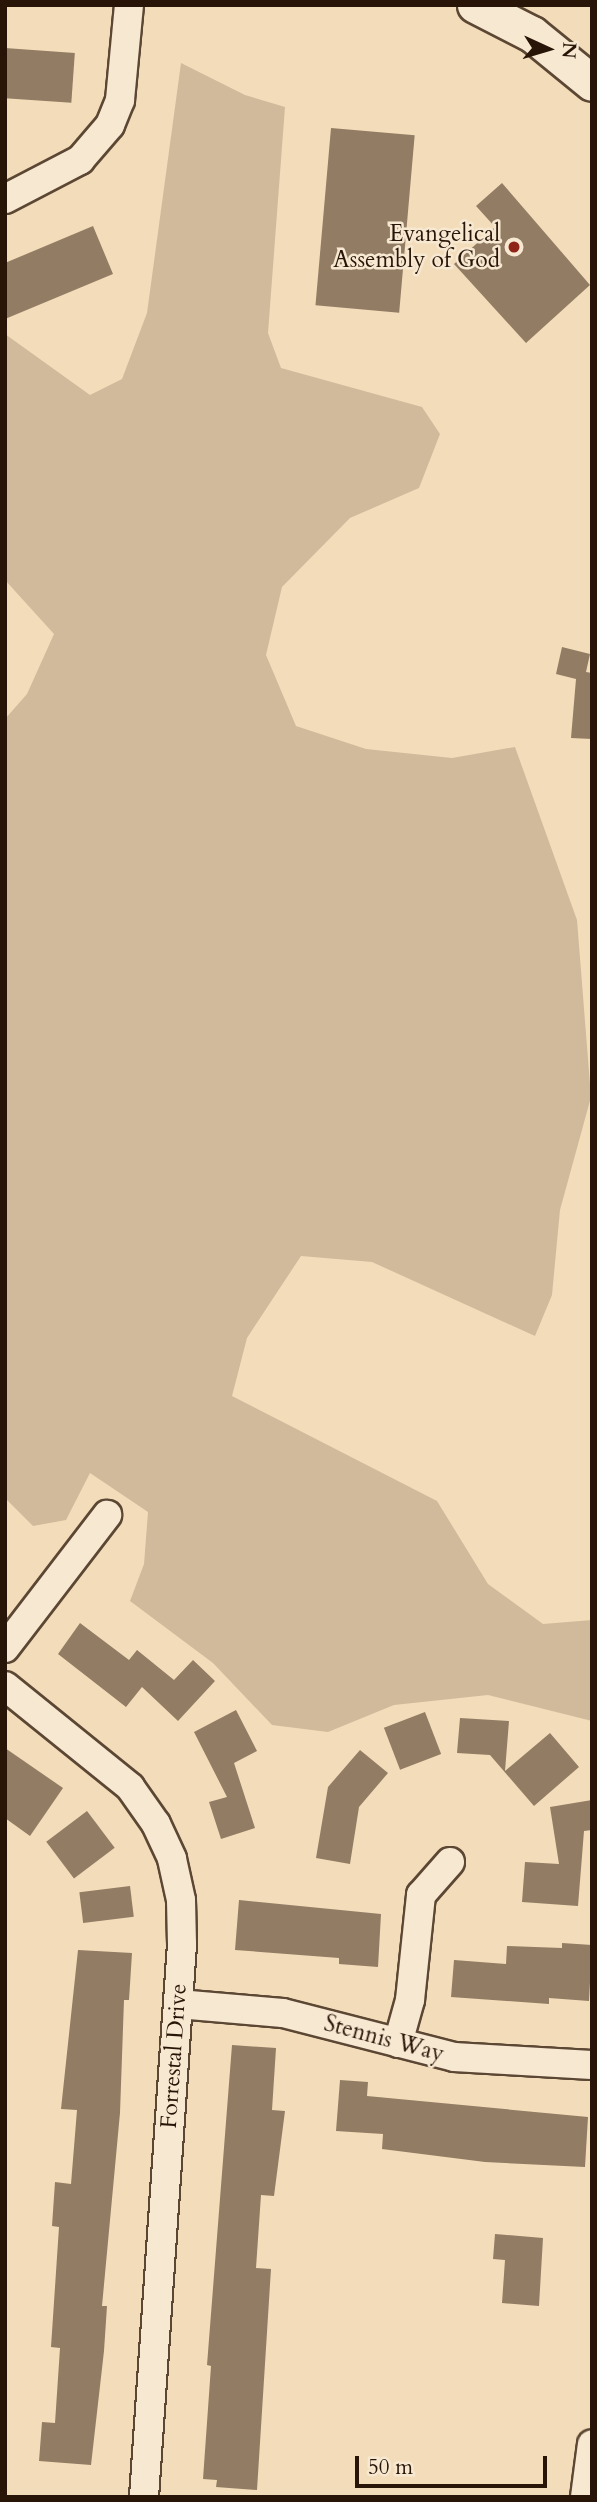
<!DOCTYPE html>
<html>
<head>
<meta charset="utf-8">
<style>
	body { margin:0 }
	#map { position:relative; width:597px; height:2502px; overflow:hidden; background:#f3dcb9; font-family:Cardo,serif }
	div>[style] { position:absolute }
	.green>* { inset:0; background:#d1ba9b }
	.building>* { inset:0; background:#927c64; transform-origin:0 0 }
	.roads { filter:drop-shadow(2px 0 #5c4734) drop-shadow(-2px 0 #5c4734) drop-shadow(0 2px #5c4734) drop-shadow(0 -2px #5c4734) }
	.minor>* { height:28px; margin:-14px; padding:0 14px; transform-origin:14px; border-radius:14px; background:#f7e8d2 }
	.tertiary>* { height:35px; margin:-17.5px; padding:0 17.5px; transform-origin:17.5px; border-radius:17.5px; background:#f7e8d2 }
	.dots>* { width:19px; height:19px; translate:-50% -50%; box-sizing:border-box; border:4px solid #f7e8d2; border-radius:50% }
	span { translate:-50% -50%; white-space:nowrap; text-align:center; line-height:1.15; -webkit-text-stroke:5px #f7e8d2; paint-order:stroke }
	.poi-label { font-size:23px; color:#291507 }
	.right { translate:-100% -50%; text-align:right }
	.street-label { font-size:23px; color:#291507 }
	.frame { position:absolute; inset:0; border:7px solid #291507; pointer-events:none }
	.north { position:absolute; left:513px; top:14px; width:70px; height:70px; -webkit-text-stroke:5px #f7e8d2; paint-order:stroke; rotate:94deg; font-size:19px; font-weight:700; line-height:28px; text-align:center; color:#291507 }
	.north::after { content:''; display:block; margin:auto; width:24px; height:32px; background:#291507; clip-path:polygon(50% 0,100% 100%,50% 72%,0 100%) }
	.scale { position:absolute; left:355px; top:2456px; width:192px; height:32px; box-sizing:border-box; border:4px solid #291507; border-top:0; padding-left:9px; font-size:21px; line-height:24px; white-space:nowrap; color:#291507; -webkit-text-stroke:5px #f7e8d2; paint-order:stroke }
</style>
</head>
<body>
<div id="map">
	<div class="green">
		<i style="clip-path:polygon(181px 63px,245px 95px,285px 107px,268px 333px,281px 368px,422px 407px,440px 434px,419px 488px,350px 518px,282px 587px,266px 655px,296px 726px,366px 749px,452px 758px,515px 747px,577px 920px,591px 1097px,560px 1210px,552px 1295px,535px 1336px,372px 1262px,301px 1256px,247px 1338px,232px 1396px,437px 1501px,488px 1584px,543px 1624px,592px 1620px,592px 1721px,488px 1695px,394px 1705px,328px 1732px,272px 1725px,213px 1663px,130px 1601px,144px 1564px,148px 1512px,90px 1473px,66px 1520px,33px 1526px,5px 1498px,5px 719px,27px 694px,54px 634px,5px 580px,5px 334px,90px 395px,122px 379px,147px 313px)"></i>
	</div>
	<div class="building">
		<i style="left:5px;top:48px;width:70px;height:50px;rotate:4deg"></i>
		<i style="left:331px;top:128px;width:84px;height:178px;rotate:5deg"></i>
		<i style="clip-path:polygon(502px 183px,590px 285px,526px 343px,454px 264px,495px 227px,476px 206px)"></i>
		<i style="clip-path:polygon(93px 226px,113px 274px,5px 319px,5px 263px)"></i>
		<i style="clip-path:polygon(562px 647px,590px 654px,586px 672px,592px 673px,592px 739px,571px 738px,576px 679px,556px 674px)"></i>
		<i style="clip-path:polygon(80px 1623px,129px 1660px,137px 1650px,174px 1680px,193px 1660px,215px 1681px,178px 1721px,142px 1687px,126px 1707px,58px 1654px)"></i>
		<i style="clip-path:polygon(236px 1710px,257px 1751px,234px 1763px,255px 1828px,221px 1839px,209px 1802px,227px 1797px,194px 1732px)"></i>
		<i style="left:425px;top:1712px;width:45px;height:44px;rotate:69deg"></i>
		<i style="clip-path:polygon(460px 1718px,509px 1721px,505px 1771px,550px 1733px,579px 1767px,534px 1806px,490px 1755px,457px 1753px)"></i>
		<i style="clip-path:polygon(5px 1748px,63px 1788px,30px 1836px,5px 1818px)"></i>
		<i style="clip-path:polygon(360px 1750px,388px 1773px,359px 1807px,350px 1864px,316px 1858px,328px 1787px)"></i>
		<i style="clip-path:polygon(592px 1800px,592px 1830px,584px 1831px,578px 1906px,522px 1902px,525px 1862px,559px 1864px,550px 1807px)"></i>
		<i style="left:87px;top:1811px;width:46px;height:51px;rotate:53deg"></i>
		<i style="left:130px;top:1886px;width:31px;height:51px;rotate:83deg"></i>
		<i style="clip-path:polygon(239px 1900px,381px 1914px,378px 1967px,339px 1964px,339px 1958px,235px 1950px)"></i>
		<i style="clip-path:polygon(562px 1943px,592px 1945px,589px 2001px,549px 1998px,549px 2004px,451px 1997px,454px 1960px,506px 1964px,507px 1946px,562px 1948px)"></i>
		<i style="clip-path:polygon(78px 1950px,132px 1953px,129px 2000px,124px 2000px,120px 2113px,102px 2306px,107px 2306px,104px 2351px,91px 2465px,39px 2461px,42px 2422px,55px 2423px,60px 2348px,51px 2347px,59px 2227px,52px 2226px,55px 2182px,71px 2184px,77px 2110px,61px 2109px)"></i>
		<i style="clip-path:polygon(232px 2045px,276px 2048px,272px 2110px,285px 2111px,274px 2196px,261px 2195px,256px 2268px,271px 2269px,257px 2490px,216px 2487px,217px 2480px,203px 2479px,211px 2366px,207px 2365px)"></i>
		<i style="clip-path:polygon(340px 2080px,368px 2082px,367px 2096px,588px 2117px,585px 2167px,485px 2162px,382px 2149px,383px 2134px,336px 2131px)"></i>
		<i style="clip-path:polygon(495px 2234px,543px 2238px,539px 2306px,502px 2303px,505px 2260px,493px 2259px)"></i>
	</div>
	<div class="roads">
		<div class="minor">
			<i style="left:5px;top:199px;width:85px;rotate:-27.5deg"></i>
			<i style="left:80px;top:160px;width:46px;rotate:-49.4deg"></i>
			<i style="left:110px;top:125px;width:27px;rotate:-68deg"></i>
			<i style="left:120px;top:100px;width:95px;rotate:-84.6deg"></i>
			<i style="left:5px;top:1648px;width:168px;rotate:-52.5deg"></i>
			<i style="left:5px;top:1686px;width:161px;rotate:38.9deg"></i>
			<i style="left:130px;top:1787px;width:45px;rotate:54.9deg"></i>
			<i style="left:156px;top:1824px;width:38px;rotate:65deg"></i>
			<i style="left:172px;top:1859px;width:42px;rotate:77.6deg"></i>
			<i style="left:181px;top:1900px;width:44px;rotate:88.7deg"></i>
			<i style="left:182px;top:1944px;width:554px;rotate:93.93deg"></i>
			<i style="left:178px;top:2004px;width:105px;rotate:4.9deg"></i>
			<i style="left:283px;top:2013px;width:177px;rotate:14.4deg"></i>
			<i style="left:454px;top:2057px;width:138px;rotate:3.3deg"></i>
			<i style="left:398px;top:2043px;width:45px;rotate:-74.4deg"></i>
			<i style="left:410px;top:2000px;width:106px;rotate:-84deg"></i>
			<i style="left:421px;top:1895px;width:44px;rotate:-48.7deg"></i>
			<i style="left:585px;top:2497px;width:53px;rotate:-82.5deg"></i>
		</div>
		<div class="tertiary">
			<i style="left:475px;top:5px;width:64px;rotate:27deg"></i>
			<i style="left:532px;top:34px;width:77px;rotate:39.2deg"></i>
		</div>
	</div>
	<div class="dots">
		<i style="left:514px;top:247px;background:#8f2418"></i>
	</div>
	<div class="poi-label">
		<span class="right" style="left:500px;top:247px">Evangelical<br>Assembly of God</span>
	</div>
	<div class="street-label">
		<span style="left:384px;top:2039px;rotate:15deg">Stennis Way</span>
		<span style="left:174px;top:2056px;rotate:-86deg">Forrestal Drive</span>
	</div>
	<div class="frame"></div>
	<div class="north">N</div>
	<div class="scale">50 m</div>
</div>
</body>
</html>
